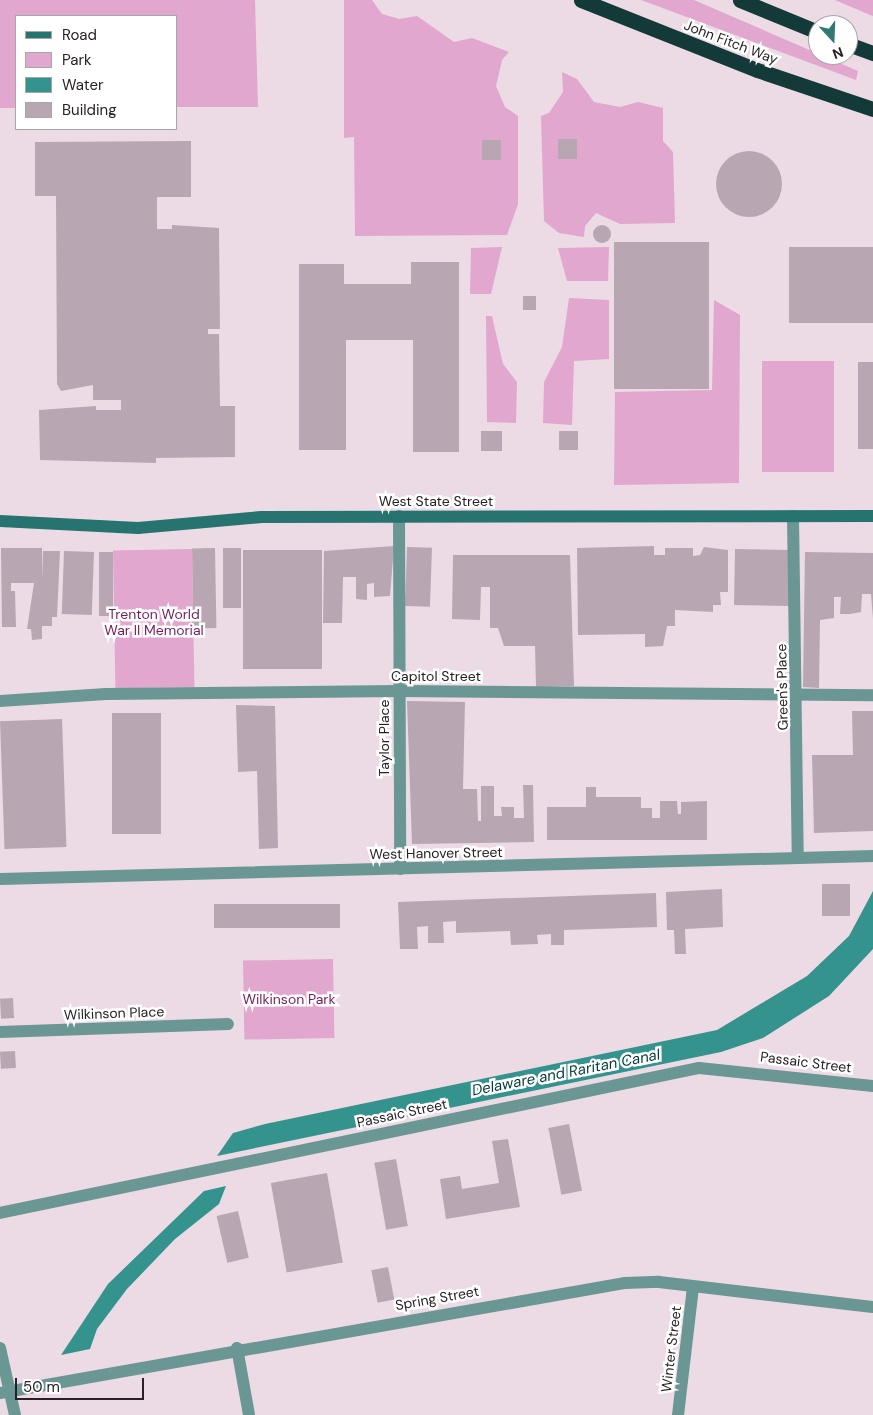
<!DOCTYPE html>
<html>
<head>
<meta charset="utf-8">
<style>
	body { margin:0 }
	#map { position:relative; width:873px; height:1415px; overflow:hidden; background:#ecdae5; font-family:"DM Sans",sans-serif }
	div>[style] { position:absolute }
	.green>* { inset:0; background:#e1a7ce; transform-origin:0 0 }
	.water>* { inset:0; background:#35938e }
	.building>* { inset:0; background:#b8a7b2; transform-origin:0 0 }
	.round { border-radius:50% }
	.street>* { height:12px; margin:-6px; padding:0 6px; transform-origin:6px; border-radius:6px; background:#6a9794 }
	.secondary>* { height:12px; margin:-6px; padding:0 6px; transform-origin:6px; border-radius:6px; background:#26736f }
	.highway>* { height:15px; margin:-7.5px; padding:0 7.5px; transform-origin:7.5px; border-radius:7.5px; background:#133a38 }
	span { translate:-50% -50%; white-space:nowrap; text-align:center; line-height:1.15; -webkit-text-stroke:5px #fff; paint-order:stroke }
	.street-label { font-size:14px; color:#272125 }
	.park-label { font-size:14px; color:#731d5e }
	.water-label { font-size:15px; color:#003b39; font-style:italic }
	.legend { position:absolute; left:15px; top:15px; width:162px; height:115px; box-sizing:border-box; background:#fff; border:1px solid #a9a6a8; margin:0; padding:6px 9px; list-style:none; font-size:15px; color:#272125 }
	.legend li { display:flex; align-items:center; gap:10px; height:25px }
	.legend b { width:25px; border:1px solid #a9a6a8 }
	.north { position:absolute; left:808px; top:15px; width:50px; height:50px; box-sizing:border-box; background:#fff; border:1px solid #a9a6a8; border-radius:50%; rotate:160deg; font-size:14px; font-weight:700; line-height:20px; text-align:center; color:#272125 }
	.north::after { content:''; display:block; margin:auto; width:18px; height:22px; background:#307974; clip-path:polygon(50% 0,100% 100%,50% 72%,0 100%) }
	.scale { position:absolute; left:15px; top:1378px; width:129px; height:22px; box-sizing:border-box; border:2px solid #272125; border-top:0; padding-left:6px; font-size:15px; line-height:18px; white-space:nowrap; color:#272125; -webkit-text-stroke:4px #fff; paint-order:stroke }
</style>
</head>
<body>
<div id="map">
	<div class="green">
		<i style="clip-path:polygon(0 0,255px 0,258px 107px,176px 107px,176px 16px,16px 16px,16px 108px,0 108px)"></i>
		<i style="clip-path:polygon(344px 0,372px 0,382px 14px,399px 19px,417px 16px,454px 42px,472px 38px,509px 52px,502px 60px,496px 86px,505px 107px,518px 116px,518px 204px,507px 235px,355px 236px,354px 137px,344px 138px)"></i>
		<i style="clip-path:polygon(641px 0,694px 0,858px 71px,856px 80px)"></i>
		<i style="clip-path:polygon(835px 0,873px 0,873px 16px,870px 15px)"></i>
		<i style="clip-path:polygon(562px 72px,577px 79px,594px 102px,620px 107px,638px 102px,663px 108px,663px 141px,673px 152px,675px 223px,620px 224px,596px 213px,585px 226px,584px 237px,559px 233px,544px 221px,541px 116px,549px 113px,563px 92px)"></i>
		<i style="clip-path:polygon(502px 247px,491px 294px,470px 294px,471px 248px)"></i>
		<i style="clip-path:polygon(609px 247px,608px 281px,567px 281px,558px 248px)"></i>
		<i style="clip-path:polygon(569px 298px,609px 300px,609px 359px,574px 361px,572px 425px,543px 423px,544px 382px,562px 347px)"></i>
		<i style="clip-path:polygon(714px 300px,740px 315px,739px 483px,614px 485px,615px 392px,712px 390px)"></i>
		<i style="clip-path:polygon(486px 316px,492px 316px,503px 364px,517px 382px,516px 423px,487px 422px)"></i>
		<i style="left:762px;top:361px;width:72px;height:111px"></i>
		<i style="left:192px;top:549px;width:138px;height:79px;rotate:89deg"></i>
		<i style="left:333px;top:959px;width:79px;height:90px;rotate:89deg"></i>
	</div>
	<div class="water">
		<i style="clip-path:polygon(873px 891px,873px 949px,829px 996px,763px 1038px,721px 1052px,217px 1156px,233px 1133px,265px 1124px,717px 1030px,807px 976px,849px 936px)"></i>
		<i style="clip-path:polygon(226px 1186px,219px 1204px,175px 1239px,127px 1289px,97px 1329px,90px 1349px,61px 1355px,108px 1284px,204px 1191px)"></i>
	</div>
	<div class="building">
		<i style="left:577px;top:139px;width:20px;height:19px;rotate:90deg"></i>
		<i style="left:482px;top:140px;width:19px;height:20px"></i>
		<i style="clip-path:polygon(191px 141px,191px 197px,157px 197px,157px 229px,172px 229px,172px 225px,219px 228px,220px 329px,208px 329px,208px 334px,219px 334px,220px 406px,235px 406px,235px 457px,156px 458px,156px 463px,40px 460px,39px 410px,96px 406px,96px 410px,121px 410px,121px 400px,93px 400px,93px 385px,61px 391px,57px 384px,56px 196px,35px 196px,35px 142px)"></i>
		<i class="round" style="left:716px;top:151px;width:66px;height:66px"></i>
		<i class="round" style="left:593px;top:225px;width:18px;height:18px"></i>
		<i style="left:614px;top:242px;width:95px;height:147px"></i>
		<i style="left:873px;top:247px;width:76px;height:84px;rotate:90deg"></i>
		<i style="clip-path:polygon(411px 262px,459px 262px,459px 452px,413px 452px,413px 340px,346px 340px,346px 450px,299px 450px,299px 264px,344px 264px,344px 284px,411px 284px)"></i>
		<i style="left:523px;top:296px;width:13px;height:14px"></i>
		<i style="left:858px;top:362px;width:15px;height:87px"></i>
		<i style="left:481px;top:431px;width:21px;height:20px"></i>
		<i style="left:578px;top:431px;width:19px;height:19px;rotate:90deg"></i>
		<i style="clip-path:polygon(394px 546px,390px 596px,374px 597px,374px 583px,367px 584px,367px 600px,356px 599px,356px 577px,343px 577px,342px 623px,323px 623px,324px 551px)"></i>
		<i style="clip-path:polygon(654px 546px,654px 555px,665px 555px,665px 548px,693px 548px,693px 556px,700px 555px,704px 547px,728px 550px,728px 592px,720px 592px,721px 605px,713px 605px,713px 612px,675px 610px,675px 626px,667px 626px,663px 646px,645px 647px,645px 634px,578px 635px,577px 548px)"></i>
		<i style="left:407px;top:547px;width:25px;height:59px;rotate:2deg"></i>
		<i style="clip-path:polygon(1px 548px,42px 548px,42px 580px,43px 551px,60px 551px,57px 617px,52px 617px,52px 626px,42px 626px,42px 639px,32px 640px,31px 629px,27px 629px,34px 583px,11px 583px,11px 591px,15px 591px,16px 627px,2px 627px)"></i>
		<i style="left:215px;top:548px;width:80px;height:23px;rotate:89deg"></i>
		<i style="left:241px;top:548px;width:60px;height:18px;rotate:90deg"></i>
		<i style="left:735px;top:549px;width:55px;height:56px;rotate:1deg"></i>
		<i style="left:322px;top:550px;width:119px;height:79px;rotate:90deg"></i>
		<i style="left:64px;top:551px;width:30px;height:63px;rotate:2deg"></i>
		<i style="left:99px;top:552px;width:14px;height:64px"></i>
		<i style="clip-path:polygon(805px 552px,873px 553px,873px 619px,871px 594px,862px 594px,861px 612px,850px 614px,840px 614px,841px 597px,834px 597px,834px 618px,820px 620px,819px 688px,803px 687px)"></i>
		<i style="clip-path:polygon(453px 555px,570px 555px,574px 686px,536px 687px,535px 646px,504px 646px,498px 628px,490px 628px,490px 587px,481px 587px,480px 620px,452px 619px)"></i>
		<i style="clip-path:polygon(407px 701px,465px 702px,463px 789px,477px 789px,478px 821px,481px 821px,481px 786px,494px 786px,494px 816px,502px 816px,501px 807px,514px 807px,514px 818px,524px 818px,523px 785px,533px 785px,534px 842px,412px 844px)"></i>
		<i style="clip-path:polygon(236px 705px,275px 706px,278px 848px,259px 849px,257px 771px,238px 772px)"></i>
		<i style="clip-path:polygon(852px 711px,873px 711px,873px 831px,814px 833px,812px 755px,853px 755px)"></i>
		<i style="left:112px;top:713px;width:49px;height:121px"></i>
		<i style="left:62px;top:719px;width:128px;height:62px;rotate:88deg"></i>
		<i style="clip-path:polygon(586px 787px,596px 787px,596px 797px,641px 797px,641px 808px,652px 808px,652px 818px,660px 818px,660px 801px,677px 801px,678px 814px,681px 814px,681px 802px,707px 801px,707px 840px,547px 840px,547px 807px,586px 807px)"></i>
		<i style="left:822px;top:884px;width:28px;height:32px"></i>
		<i style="clip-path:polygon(722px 889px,723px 927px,685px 929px,686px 954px,675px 954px,674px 930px,667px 930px,666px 892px)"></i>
		<i style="clip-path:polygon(656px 893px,657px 927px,564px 930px,564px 945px,551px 945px,551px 934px,537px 935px,538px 944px,511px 945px,510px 931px,456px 933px,456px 921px,443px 922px,444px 943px,428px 943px,428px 926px,417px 927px,418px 949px,400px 949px,398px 902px)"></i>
		<i style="left:340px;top:904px;width:24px;height:126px;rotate:90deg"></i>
		<i style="left:13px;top:998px;width:20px;height:13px;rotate:87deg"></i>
		<i style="left:15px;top:1051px;width:17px;height:15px;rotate:87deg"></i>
		<i style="left:569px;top:1124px;width:68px;height:21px;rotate:79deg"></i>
		<i style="clip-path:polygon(508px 1139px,520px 1207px,446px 1219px,440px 1179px,460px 1176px,462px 1189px,499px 1183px,492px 1141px)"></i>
		<i style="left:396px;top:1159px;width:68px;height:22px;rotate:80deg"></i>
		<i style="left:327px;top:1173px;width:91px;height:57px;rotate:80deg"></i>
		<i style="left:238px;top:1211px;width:48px;height:22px;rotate:77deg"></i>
		<i style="left:388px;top:1267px;width:33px;height:17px;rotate:79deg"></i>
	</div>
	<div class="street">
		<i style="left:399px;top:516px;width:353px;rotate:89.8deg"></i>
		<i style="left:793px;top:516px;width:342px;rotate:89.2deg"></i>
		<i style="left:0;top:701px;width:106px;rotate:-3.8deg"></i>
		<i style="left:106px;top:694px;width:293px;rotate:-0.6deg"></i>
		<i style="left:399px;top:691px;width:474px;rotate:0.5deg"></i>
		<i style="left:0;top:879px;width:873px;rotate:-1.51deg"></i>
		<i style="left:0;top:1032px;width:228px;rotate:-2deg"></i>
		<i style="left:0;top:1213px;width:714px;rotate:-11.72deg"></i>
		<i style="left:699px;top:1068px;width:175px;rotate:5.9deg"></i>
		<i style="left:0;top:1348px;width:69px;rotate:77.4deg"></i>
		<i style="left:237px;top:1348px;width:68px;rotate:79.8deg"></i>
		<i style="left:0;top:1393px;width:635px;rotate:-9.98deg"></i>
		<i style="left:625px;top:1283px;width:34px;rotate:-2deg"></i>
		<i style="left:659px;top:1282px;width:215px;rotate:6.7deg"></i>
		<i style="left:678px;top:1415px;width:129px;rotate:-83.3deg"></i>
	</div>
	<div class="secondary">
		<i style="left:0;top:521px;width:138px;rotate:2.9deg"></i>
		<i style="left:138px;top:528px;width:124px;rotate:-5.1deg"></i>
		<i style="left:262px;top:517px;width:611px;rotate:-0.09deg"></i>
	</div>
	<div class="highway">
		<i style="left:581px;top:0;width:189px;rotate:21.7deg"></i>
		<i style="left:757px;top:70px;width:122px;rotate:18.6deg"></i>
		<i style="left:740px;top:0;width:84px;rotate:22.3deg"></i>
		<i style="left:848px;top:44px;width:27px;rotate:20deg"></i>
	</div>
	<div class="street-label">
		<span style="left:731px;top:42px;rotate:21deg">John Fitch Way</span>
		<span style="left:436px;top:501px">West State Street</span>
		<span style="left:436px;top:676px">Capitol Street</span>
		<span style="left:782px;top:687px;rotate:-91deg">Green's Place</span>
		<span style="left:384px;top:738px;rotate:-90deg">Taylor Place</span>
		<span style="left:436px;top:853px;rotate:-1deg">West Hanover Street</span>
		<span style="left:114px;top:1013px;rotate:-2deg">Wilkinson Place</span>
		<span style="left:806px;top:1062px;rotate:7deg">Passaic Street</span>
		<span style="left:402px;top:1113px;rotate:-12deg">Passaic Street</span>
		<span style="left:437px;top:1298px;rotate:-10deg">Spring Street</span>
		<span style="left:671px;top:1349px;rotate:-83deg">Winter Street</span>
	</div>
	<div class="park-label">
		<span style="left:154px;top:622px">Trenton World<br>War II Memorial</span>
		<span style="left:289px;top:999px">Wilkinson Park</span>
	</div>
	<div class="water-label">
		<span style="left:566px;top:1073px;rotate:-11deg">Delaware and Raritan Canal</span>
	</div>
	<ul class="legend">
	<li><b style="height:6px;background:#26736f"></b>Road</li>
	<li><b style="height:14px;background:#e1a7ce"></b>Park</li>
	<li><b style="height:14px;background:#35938e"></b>Water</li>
	<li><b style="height:14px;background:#b8a7b2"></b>Building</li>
	</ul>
	<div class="north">N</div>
	<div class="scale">50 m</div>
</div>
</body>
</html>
